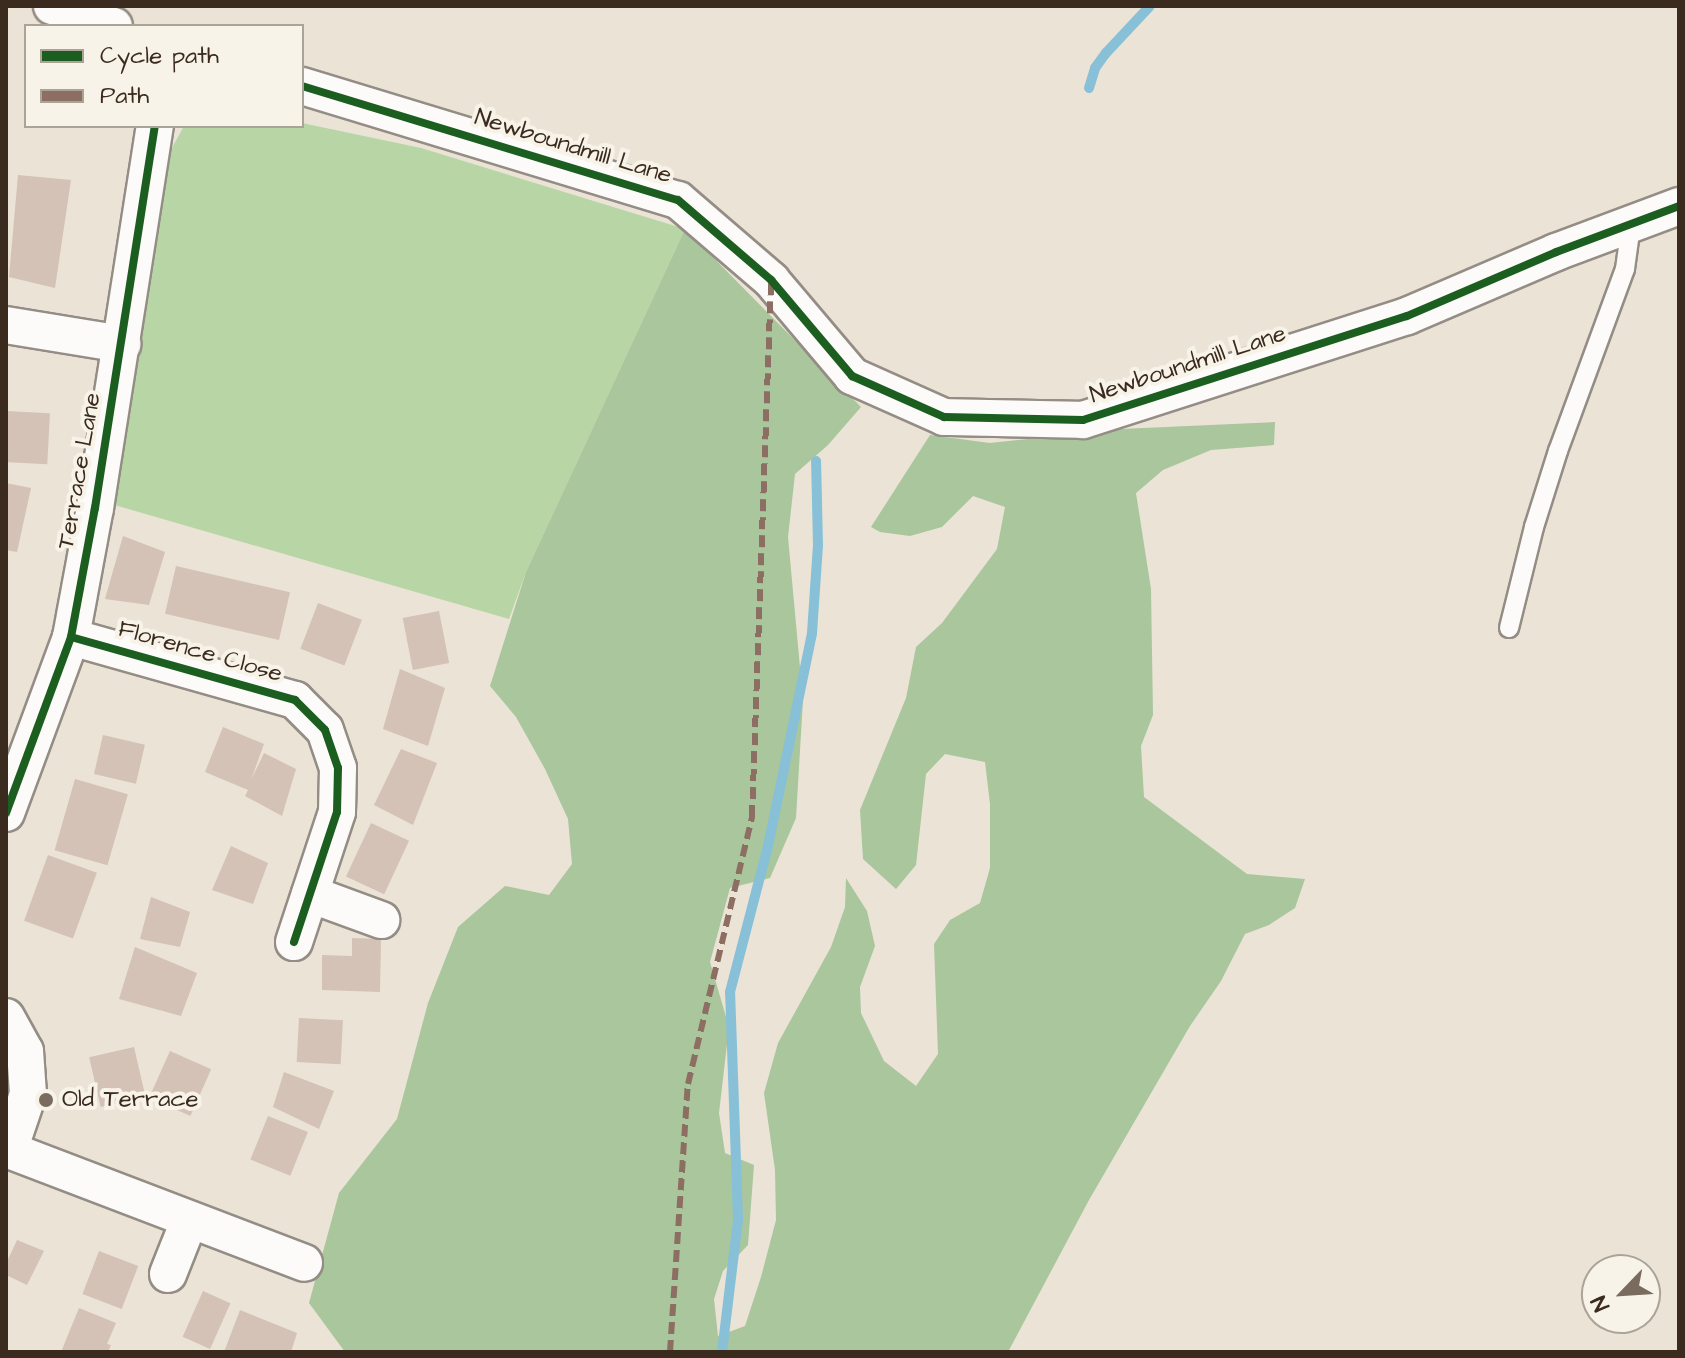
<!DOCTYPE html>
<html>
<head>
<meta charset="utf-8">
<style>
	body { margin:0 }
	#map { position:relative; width:1685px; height:1358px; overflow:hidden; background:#ebe3d6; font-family:"Architects Daughter",sans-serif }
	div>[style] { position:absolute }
	.green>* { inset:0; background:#b8d5a6 }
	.forest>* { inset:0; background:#a9c69c }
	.stream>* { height:10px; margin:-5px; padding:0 5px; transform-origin:5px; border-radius:5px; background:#87c0d7 }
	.building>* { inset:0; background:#d3c2b5; transform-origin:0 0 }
	.roads { filter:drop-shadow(2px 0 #948d85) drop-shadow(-2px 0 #948d85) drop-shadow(0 2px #948d85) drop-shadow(0 -2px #948d85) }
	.lane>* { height:18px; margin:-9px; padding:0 9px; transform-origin:9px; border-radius:9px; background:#fcfbf9 }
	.street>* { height:36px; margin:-18px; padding:0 18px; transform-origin:18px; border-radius:18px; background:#fcfbf9 }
	.quiet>* { height:6px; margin-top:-3px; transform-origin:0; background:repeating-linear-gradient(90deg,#8d6e63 0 12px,transparent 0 18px) }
	.cycleway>* { height:8px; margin:-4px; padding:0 4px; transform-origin:4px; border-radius:4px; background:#1b5e20 }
	.dots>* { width:22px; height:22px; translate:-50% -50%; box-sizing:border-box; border:4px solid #f7f3e8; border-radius:50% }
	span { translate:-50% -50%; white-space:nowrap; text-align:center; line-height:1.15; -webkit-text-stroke:8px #f7f3e8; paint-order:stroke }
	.street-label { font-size:24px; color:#3b2a1e }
	.poi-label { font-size:24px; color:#3b2a1e }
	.left { translate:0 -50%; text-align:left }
	.frame { position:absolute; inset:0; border:8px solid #3b2a1e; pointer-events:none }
	.legend { position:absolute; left:24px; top:24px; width:280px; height:104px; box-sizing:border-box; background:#f7f3e8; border:2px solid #aca397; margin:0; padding:10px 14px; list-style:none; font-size:24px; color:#3b2a1e }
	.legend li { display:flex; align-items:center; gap:16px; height:40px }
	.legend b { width:40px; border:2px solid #aca397 }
	.north { position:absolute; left:1581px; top:1254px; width:80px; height:80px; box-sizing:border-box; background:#f7f3e8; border:2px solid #aca397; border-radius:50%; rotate:245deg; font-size:22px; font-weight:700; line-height:32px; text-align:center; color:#3b2a1e }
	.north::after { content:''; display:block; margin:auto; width:28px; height:36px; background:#796b5e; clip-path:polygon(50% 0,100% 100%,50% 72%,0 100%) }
</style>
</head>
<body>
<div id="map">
	<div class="green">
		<i style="clip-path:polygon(302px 123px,421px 148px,685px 229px,526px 572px,509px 619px,111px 504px,163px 164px,184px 126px,302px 126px)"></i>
	</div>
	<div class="forest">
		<i style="clip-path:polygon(685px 229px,861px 407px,828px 445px,795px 474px,788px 537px,803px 700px,796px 818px,770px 878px,730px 888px,710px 962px,729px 1027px,719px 1113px,725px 1153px,754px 1165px,748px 1245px,723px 1271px,714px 1299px,718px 1336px,745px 1326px,761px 1277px,776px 1220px,775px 1170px,764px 1093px,778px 1043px,831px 947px,845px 907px,846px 878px,867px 911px,875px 946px,860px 987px,861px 1013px,884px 1061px,916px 1086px,938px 1054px,934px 944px,950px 920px,980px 903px,990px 868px,990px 804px,985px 762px,945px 754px,926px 774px,916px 865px,896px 889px,863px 859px,860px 810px,906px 698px,916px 647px,942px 623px,997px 549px,1005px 507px,973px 496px,942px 527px,910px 536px,880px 532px,871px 527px,930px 435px,990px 443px,1121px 429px,1275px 422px,1274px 445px,1211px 450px,1163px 470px,1136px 493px,1151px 589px,1153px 715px,1141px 746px,1144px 797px,1247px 874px,1305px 879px,1295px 908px,1269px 925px,1245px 934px,1221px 981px,1190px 1026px,1089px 1200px,1008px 1352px,345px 1352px,309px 1303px,339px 1193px,397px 1119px,428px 1003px,458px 927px,505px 886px,549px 895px,572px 864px,568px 819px,545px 769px,516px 717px,490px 686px,526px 572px)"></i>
	</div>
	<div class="stream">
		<i style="left:1089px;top:88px;width:21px;rotate:-73deg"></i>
		<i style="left:1095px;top:68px;width:19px;rotate:-54deg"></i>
		<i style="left:1106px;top:53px;width:64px;rotate:-46.9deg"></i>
		<i style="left:722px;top:1352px;width:134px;rotate:-83.1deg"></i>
		<i style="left:738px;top:1219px;width:227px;rotate:-92deg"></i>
		<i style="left:730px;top:992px;width:151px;rotate:-75.4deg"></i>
		<i style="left:768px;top:846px;width:217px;rotate:-78.3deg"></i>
		<i style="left:812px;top:633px;width:87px;rotate:-86.1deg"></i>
		<i style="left:818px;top:546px;width:85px;rotate:-91.3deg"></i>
	</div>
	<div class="building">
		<i style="clip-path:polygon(18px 175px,71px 180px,55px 288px,9px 277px)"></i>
		<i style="left:6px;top:411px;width:44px;height:51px;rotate:3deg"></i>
		<i style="clip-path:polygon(6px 483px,31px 488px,17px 552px,6px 550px)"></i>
		<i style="clip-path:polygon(123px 536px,165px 552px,149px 605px,105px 599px)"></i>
		<i style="left:176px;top:566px;width:117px;height:49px;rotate:13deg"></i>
		<i style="left:318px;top:603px;width:47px;height:49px;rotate:21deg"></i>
		<i style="left:439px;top:611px;width:53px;height:37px;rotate:79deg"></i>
		<i style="clip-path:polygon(400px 669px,445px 688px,428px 746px,383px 729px)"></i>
		<i style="clip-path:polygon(223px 727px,264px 744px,251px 780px,264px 753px,296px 769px,282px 816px,245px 796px,248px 790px,205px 772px)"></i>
		<i style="left:103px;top:735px;width:43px;height:40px;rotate:13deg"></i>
		<i style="clip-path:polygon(401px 749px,437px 763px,413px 825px,374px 805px)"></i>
		<i style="left:75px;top:779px;width:55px;height:74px;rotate:16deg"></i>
		<i style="left:371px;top:823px;width:42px;height:59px;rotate:25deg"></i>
		<i style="clip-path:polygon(231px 846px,268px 863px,253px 904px,212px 890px)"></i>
		<i style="left:48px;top:855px;width:52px;height:70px;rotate:20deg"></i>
		<i style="clip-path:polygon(151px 897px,190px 912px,180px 947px,140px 939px)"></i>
		<i style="clip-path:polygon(352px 938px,381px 939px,380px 992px,322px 990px,322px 955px,352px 956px)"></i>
		<i style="clip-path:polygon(135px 947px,197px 973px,181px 1016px,119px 999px)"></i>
		<i style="left:299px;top:1018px;width:44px;height:44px;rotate:3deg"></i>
		<i style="left:134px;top:1047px;width:51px;height:46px;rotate:77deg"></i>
		<i style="left:170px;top:1051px;width:45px;height:51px;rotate:24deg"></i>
		<i style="clip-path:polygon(284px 1072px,334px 1091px,319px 1129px,273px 1107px)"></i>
		<i style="left:268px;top:1116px;width:43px;height:47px;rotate:22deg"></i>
		<i style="clip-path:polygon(17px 1240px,44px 1251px,27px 1285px,6px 1275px,6px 1264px)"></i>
		<i style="left:99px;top:1251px;width:42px;height:46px;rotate:21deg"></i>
		<i style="left:203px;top:1291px;width:30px;height:50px;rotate:24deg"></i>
		<i style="clip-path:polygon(79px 1308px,116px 1323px,107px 1344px,111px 1345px,108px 1352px,61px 1352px)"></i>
		<i style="clip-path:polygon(240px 1310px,297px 1333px,291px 1352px,224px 1352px)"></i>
	</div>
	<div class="roads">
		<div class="lane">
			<i style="left:1509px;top:628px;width:104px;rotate:-76.1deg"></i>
			<i style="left:1534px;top:527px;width:80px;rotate:-72.5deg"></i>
			<i style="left:1558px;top:451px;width:194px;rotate:-69.8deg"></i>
			<i style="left:1625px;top:269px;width:44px;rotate:-82.2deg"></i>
		</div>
		<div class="street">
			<i style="left:52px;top:6px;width:65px;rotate:17.9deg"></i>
			<i style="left:302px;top:86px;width:393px;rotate:16.9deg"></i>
			<i style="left:678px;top:200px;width:123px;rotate:40.7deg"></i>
			<i style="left:771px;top:280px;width:126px;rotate:49.8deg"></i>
			<i style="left:852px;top:376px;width:101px;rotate:24deg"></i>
			<i style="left:944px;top:417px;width:139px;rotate:1.2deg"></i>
			<i style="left:1083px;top:420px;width:340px;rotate:-17.8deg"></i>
			<i style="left:1407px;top:316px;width:162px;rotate:-23.2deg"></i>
			<i style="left:1556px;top:252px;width:131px;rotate:-20.5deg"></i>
			<i style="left:6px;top:325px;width:118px;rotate:9.3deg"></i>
			<i style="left:71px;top:637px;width:233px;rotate:15.7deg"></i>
			<i style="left:295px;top:700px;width:42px;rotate:45deg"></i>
			<i style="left:325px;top:730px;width:40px;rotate:71.1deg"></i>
			<i style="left:338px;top:768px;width:44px;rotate:91.3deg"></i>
			<i style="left:337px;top:812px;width:137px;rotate:108.3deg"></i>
			<i style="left:6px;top:813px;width:188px;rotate:-69.7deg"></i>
			<i style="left:71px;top:637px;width:131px;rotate:-79.5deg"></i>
			<i style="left:95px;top:508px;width:387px;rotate:-81.1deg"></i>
			<i style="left:310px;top:894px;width:76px;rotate:20.1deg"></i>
			<i style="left:6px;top:1017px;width:39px;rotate:61deg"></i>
			<i style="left:25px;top:1051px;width:43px;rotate:86deg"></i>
			<i style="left:28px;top:1094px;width:59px;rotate:108.7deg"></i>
			<i style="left:6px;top:1149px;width:319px;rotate:20.9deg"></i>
			<i style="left:168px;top:1274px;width:57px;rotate:-68.4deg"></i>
		</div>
	</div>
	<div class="quiet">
		<i style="left:670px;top:1352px;width:269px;rotate:-86.2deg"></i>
		<i style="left:688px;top:1084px;width:275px;rotate:-76.5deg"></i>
		<i style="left:752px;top:817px;width:536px;rotate:-87.97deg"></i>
	</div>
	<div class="cycleway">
		<i style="left:302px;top:86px;width:393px;rotate:16.9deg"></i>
		<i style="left:678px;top:200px;width:123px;rotate:40.7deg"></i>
		<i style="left:771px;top:280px;width:126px;rotate:49.8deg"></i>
		<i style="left:852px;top:376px;width:101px;rotate:24deg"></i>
		<i style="left:944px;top:417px;width:139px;rotate:1.2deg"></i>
		<i style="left:1083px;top:420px;width:340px;rotate:-17.8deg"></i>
		<i style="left:1407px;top:316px;width:162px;rotate:-23.2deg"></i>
		<i style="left:1556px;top:252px;width:131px;rotate:-20.5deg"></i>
		<i style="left:71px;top:637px;width:233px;rotate:15.7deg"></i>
		<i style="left:295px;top:700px;width:42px;rotate:45deg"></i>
		<i style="left:325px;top:730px;width:40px;rotate:71.1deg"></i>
		<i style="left:338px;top:768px;width:44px;rotate:91.3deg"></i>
		<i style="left:337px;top:812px;width:137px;rotate:108.3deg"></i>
		<i style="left:6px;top:813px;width:188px;rotate:-69.7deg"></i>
		<i style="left:71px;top:637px;width:131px;rotate:-79.5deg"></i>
		<i style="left:95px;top:508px;width:387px;rotate:-81.1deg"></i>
	</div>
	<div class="dots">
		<i style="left:46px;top:1100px;background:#796b5e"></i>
	</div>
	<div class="street-label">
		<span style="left:573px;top:147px;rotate:17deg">Newboundmill Lane</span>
		<span style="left:1188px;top:365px;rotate:-18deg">Newboundmill Lane</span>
		<span style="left:80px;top:471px;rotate:-80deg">Terrace Lane</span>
		<span style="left:200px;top:652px;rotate:16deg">Florence Close</span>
	</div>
	<div class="poi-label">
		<span class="left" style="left:62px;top:1100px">Old Terrace</span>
	</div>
	<div class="frame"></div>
	<ul class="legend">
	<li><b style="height:10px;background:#1b5e20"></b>Cycle path</li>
	<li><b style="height:10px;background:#8d6e63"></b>Path</li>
	</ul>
	<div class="north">N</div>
</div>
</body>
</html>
